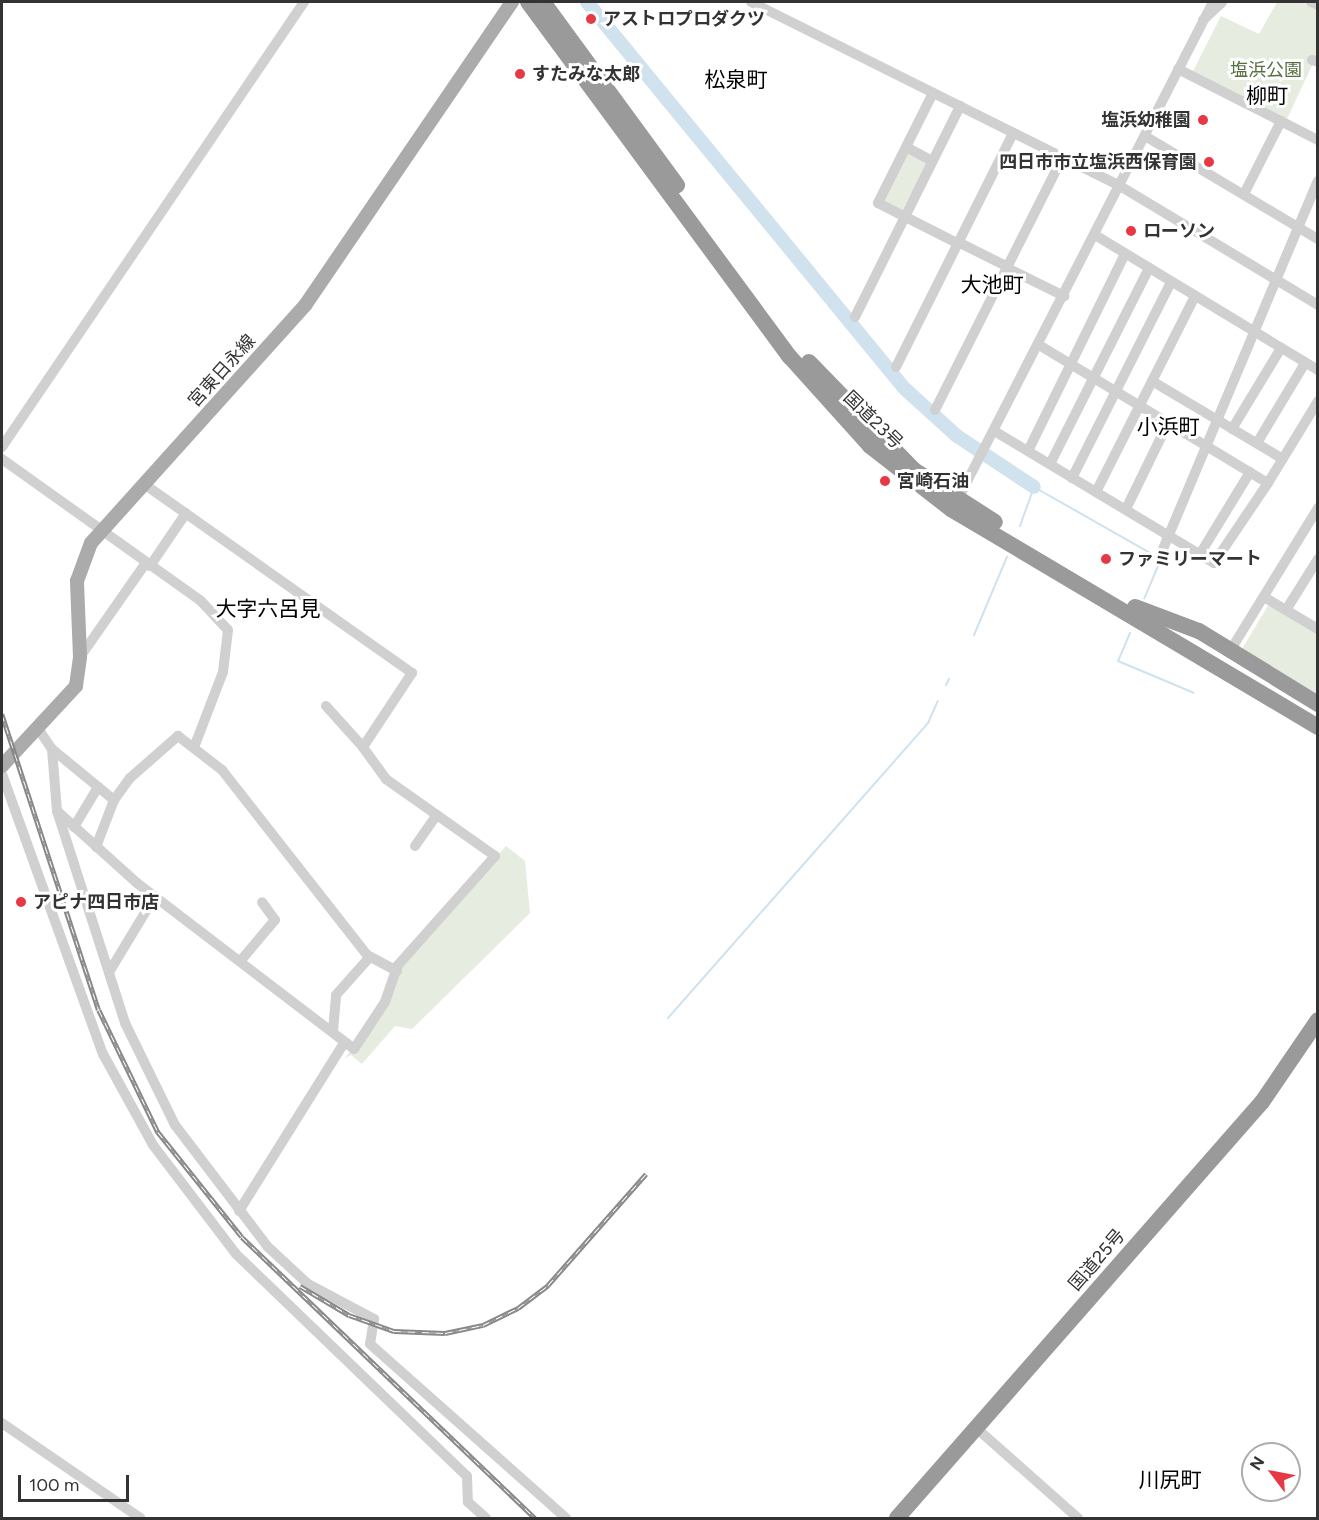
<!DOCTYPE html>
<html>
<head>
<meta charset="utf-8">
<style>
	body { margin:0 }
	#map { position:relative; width:1319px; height:1520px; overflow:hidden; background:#fff; font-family:Figtree,"Noto Sans JP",sans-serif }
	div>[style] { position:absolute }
	.green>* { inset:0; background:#e6ecdf }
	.stream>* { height:2px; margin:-1px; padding:0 1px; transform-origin:1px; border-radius:1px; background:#cfe2ee }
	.river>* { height:14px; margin:-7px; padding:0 7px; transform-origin:7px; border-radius:7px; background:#cfe2ee }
	.minor>* { height:10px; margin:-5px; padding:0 5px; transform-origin:5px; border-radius:5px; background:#d0d0d0 }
	.major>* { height:14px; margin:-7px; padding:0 7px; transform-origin:7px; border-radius:7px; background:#ababab }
	.highway>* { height:16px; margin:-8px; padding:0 8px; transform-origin:8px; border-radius:8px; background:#9a9a9a }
	.rail>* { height:4.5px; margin-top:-2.25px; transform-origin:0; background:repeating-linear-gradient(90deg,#fff 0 7px,#888 0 14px); box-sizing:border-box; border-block:2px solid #888 }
	.dots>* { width:16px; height:16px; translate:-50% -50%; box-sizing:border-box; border:3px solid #fff; border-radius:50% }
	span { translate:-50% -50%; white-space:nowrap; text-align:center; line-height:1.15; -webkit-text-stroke:6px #fff; paint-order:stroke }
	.poi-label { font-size:18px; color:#333; font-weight:700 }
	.left { translate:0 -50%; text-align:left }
	.right { translate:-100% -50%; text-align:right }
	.park-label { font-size:18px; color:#56703f }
	.street-label { font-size:18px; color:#333 }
	.quarter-label { font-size:21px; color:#000 }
	.frame { position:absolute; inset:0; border:3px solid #333; pointer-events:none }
	.north { position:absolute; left:1241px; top:1442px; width:60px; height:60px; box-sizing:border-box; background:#fff; border:2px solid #adadad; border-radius:50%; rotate:302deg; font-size:16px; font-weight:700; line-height:24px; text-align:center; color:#333 }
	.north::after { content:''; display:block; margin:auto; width:21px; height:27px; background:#e63946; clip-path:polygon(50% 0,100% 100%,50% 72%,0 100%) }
	.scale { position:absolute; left:18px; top:1475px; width:111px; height:27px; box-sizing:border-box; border:3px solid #333; border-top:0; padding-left:8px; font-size:18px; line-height:21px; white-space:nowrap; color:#333; -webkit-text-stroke:4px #fff; paint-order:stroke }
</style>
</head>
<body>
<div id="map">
	<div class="green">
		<i style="clip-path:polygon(1277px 2px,1303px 2px,1317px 9px,1317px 55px,1286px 121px,1192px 73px,1221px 16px,1259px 34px)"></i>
		<i style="clip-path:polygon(906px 153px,928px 162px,901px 212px,883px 202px)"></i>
		<i style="clip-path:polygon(1269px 604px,1317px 633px,1317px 694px,1242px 649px)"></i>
		<i style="clip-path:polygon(506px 846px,525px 861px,530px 913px,412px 1029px,395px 1026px,362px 1064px,351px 1055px,345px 1058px,391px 997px,402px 966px)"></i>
	</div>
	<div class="stream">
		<i style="left:1020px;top:526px;width:41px;rotate:-70.3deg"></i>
		<i style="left:1034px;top:487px;width:146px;rotate:29.6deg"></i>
		<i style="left:1161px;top:559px;width:43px;rotate:113deg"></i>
		<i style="left:1130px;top:633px;width:30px;rotate:113deg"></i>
		<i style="left:1118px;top:661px;width:82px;rotate:22.8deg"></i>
		<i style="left:974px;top:635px;width:85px;rotate:-67.1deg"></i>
		<i style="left:946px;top:685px;width:7px;rotate:-63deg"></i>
		<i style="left:668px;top:1018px;width:393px;rotate:-48.6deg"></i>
		<i style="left:928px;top:723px;width:24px;rotate:-66deg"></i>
	</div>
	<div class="river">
		<i style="left:587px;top:2px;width:499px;rotate:50.6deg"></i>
		<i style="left:904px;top:388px;width:72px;rotate:42.2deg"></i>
		<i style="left:957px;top:436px;width:92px;rotate:33.5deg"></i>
	</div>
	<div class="minor">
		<i style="left:751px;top:2px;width:412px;rotate:26.5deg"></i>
		<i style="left:1120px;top:186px;width:231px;rotate:31deg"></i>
		<i style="left:1311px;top:2px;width:8px;rotate:23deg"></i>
		<i style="left:1203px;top:20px;width:26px;rotate:-43deg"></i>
		<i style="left:1312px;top:60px;width:6px;rotate:18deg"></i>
		<i style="left:1178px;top:69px;width:157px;rotate:26.9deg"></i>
		<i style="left:933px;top:93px;width:123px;rotate:116.6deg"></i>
		<i style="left:878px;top:203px;width:89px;rotate:26.9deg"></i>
		<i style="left:1145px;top:136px;width:201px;rotate:30.8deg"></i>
		<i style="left:906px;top:147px;width:30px;rotate:28deg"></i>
		<i style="left:1244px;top:194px;width:82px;rotate:-63.1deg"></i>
		<i style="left:1095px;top:235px;width:261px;rotate:31.2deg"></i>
		<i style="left:958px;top:242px;width:56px;rotate:26.6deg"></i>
		<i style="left:1007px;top:268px;width:64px;rotate:26.2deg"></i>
		<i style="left:855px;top:317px;width:236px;rotate:-63.5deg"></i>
		<i style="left:1039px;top:345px;width:267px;rotate:31.1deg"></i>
		<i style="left:1268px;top:483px;width:96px;rotate:-58.6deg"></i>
		<i style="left:896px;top:367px;width:262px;rotate:-63.4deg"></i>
		<i style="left:1152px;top:381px;width:152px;rotate:30.8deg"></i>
		<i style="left:935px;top:410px;width:284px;rotate:-63.2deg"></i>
		<i style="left:1232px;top:429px;width:95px;rotate:-58.8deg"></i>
		<i style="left:996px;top:432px;width:254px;rotate:31deg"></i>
		<i style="left:1214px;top:563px;width:97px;rotate:-56deg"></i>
		<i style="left:1257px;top:443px;width:93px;rotate:-59deg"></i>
		<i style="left:2px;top:447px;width:538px;rotate:-55.84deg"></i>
		<i style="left:1028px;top:451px;width:220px;rotate:-63.8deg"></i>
		<i style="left:2px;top:459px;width:243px;rotate:35.5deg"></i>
		<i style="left:200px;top:600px;width:41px;rotate:47deg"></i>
		<i style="left:228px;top:630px;width:42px;rotate:96.8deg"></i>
		<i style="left:223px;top:672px;width:78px;rotate:111deg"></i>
		<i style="left:1050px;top:464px;width:220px;rotate:-63.2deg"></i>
		<i style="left:1072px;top:478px;width:220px;rotate:-63.2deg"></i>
		<i style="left:1096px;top:492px;width:220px;rotate:-63.2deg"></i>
		<i style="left:956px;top:503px;width:563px;rotate:-62.84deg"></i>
		<i style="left:1126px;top:509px;width:96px;rotate:-64deg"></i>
		<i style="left:1163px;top:549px;width:399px;rotate:-67.2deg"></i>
		<i style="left:1200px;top:554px;width:96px;rotate:-58.6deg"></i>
		<i style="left:150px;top:566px;width:64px;rotate:-55.8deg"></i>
		<i style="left:1264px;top:597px;width:63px;rotate:30.7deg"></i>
		<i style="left:1286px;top:610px;width:60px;rotate:-57.9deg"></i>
		<i style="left:1230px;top:651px;width:168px;rotate:-58.4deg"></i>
		<i style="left:80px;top:657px;width:113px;rotate:-55deg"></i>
		<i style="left:326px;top:706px;width:55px;rotate:47.9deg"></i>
		<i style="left:39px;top:730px;width:23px;rotate:56deg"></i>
		<i style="left:52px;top:749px;width:62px;rotate:85.4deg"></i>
		<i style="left:57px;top:811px;width:223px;rotate:72.2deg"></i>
		<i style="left:125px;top:1023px;width:114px;rotate:63.9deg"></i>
		<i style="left:175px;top:1125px;width:153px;rotate:52.7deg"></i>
		<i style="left:268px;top:1247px;width:54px;rotate:42.8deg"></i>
		<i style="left:308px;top:1284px;width:75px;rotate:27.9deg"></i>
		<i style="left:374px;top:1319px;width:25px;rotate:99deg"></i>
		<i style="left:370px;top:1344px;width:262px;rotate:41.6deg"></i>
		<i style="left:52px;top:749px;width:80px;rotate:39.4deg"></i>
		<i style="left:2px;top:774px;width:298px;rotate:70.2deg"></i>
		<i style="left:103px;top:1054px;width:104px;rotate:61.2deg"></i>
		<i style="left:153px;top:1145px;width:137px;rotate:52.7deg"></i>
		<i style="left:236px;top:1254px;width:320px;rotate:43.9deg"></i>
		<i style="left:467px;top:1476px;width:26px;rotate:88deg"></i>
		<i style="left:468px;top:1502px;width:24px;rotate:42deg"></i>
		<i style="left:57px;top:811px;width:108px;rotate:42deg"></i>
		<i style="left:137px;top:883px;width:273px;rotate:37.4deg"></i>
		<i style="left:354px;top:1049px;width:56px;rotate:-56.6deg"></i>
		<i style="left:385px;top:1002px;width:39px;rotate:-71deg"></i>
		<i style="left:398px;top:965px;width:146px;rotate:-48.3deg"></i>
		<i style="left:495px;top:856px;width:133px;rotate:-144.8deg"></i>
		<i style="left:386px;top:779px;width:39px;rotate:-126deg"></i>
		<i style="left:363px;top:747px;width:89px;rotate:-56.5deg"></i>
		<i style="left:412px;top:673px;width:329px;rotate:-144.8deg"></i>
		<i style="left:74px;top:827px;width:47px;rotate:-59deg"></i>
		<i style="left:415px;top:846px;width:38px;rotate:-55deg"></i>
		<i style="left:96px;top:847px;width:50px;rotate:-69deg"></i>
		<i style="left:114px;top:800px;width:27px;rotate:-54deg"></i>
		<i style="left:130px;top:778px;width:64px;rotate:-41.2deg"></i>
		<i style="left:178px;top:736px;width:56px;rotate:37.7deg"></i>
		<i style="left:222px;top:770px;width:235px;rotate:51.9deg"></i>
		<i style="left:367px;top:955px;width:34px;rotate:28deg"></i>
		<i style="left:242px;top:959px;width:51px;rotate:-49.8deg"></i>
		<i style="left:275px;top:920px;width:22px;rotate:-126deg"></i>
		<i style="left:111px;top:969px;width:85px;rotate:-58.9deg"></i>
		<i style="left:333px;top:1031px;width:36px;rotate:-85deg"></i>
		<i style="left:336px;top:995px;width:50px;rotate:-48.3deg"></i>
		<i style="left:239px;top:1211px;width:198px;rotate:-58deg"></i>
		<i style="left:2px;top:1423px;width:168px;rotate:34.5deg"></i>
		<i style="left:983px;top:1434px;width:127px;rotate:41.5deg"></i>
	</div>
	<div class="major">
		<i style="left:2px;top:766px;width:109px;rotate:-47.2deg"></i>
		<i style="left:76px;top:686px;width:29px;rotate:-82deg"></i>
		<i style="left:80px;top:657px;width:76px;rotate:-92.3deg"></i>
		<i style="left:77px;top:581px;width:40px;rotate:-69.8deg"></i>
		<i style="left:91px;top:543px;width:321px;rotate:-48deg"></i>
		<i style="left:306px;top:304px;width:366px;rotate:-55.7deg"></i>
	</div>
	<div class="highway">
		<i style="left:528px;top:2px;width:441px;rotate:53.6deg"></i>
		<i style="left:790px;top:357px;width:120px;rotate:48deg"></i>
		<i style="left:870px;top:446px;width:103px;rotate:37.9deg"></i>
		<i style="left:951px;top:509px;width:427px;rotate:30.7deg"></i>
		<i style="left:543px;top:2px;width:227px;rotate:53.8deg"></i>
		<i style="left:809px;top:362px;width:151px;rotate:45.8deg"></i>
		<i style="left:914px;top:470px;width:96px;rotate:32.7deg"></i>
		<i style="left:1135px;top:607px;width:68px;rotate:20.6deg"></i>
		<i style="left:1199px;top:631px;width:140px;rotate:31.5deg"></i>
		<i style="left:897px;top:1518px;width:553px;rotate:-48.74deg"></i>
		<i style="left:1262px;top:1102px;width:99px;rotate:-55.7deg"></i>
	</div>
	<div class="rail">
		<i style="left:2px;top:714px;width:311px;rotate:71.9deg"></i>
		<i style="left:99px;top:1010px;width:136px;rotate:64.2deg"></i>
		<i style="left:158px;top:1132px;width:134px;rotate:51.3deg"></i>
		<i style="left:242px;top:1237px;width:406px;rotate:43.8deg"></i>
		<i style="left:300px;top:1286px;width:57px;rotate:30.6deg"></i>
		<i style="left:349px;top:1315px;width:48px;rotate:19.6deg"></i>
		<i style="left:394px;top:1331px;width:51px;rotate:2.2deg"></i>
		<i style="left:445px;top:1333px;width:39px;rotate:-12deg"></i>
		<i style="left:483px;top:1325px;width:39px;rotate:-26deg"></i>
		<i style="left:518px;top:1308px;width:38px;rotate:-37deg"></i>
		<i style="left:548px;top:1285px;width:148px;rotate:-48.6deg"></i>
	</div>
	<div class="dots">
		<i style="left:591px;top:19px;background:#e63946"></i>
		<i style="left:520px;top:74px;background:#e63946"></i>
		<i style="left:1203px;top:120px;background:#e63946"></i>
		<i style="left:1209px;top:162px;background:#e63946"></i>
		<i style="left:1131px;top:231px;background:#e63946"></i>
		<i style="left:885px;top:481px;background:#e63946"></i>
		<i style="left:1106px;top:559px;background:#e63946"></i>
		<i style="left:21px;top:902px;background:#e63946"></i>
	</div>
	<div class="poi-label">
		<span class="left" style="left:603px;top:19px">アストロプロダクツ</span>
		<span class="left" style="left:532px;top:74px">すたみな太郎</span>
		<span class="right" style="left:1191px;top:120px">塩浜幼稚園</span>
		<span class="right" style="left:1197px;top:162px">四日市市立塩浜西保育園</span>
		<span class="left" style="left:1143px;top:231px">ローソン</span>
		<span class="left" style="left:897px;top:481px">宮崎石油</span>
		<span class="left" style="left:1118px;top:559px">ファミリーマート</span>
		<span class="left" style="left:33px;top:902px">アピナ四日市店</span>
	</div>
	<div class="park-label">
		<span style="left:1266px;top:70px">塩浜公園</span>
	</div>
	<div class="street-label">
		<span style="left:222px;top:371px;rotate:-48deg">宮東日永線</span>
		<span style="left:873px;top:420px;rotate:44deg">国道23号</span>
		<span style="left:1097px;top:1260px;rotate:-49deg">国道25号</span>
	</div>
	<div class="quarter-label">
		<span style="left:736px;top:80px">松泉町</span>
		<span style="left:1267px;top:96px">柳町</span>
		<span style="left:992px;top:285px">大池町</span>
		<span style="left:1168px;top:427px">小浜町</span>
		<span style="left:268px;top:609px">大字六呂見</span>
		<span style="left:1170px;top:1480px">川尻町</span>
	</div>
	<div class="frame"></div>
	<div class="north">N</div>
	<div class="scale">100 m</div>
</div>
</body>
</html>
